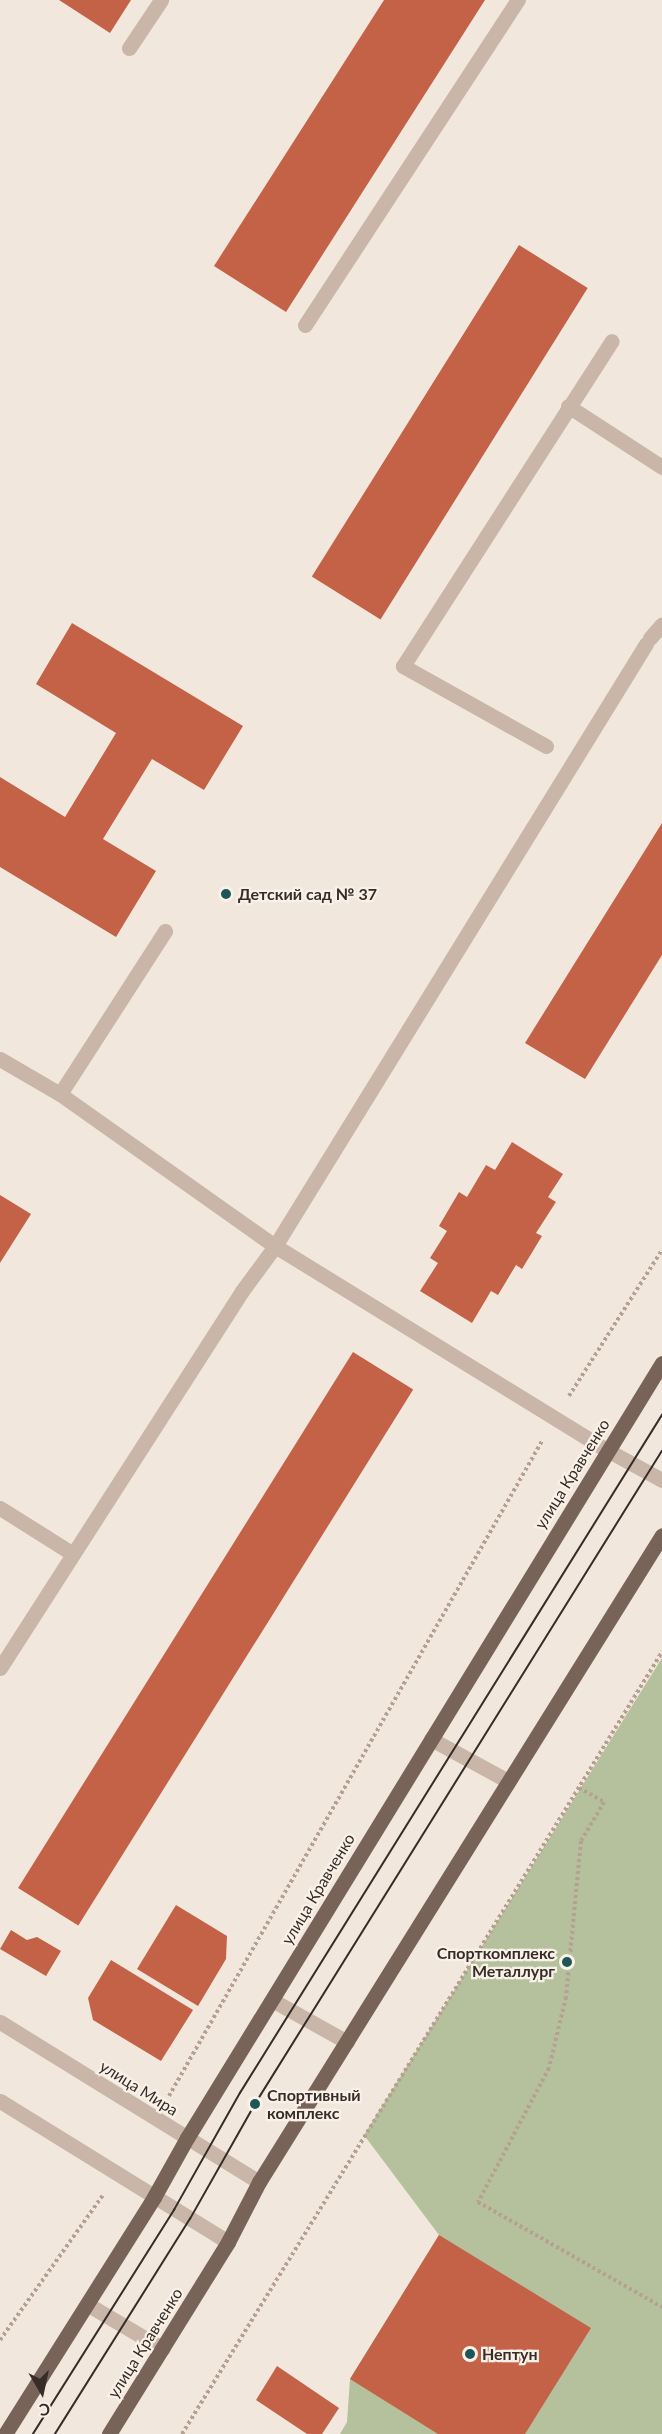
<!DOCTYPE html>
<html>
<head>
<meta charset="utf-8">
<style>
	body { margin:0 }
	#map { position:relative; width:662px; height:2434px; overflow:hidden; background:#f1e7dc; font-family:Lato,sans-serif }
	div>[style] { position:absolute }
	.green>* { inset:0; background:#b5c09c }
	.building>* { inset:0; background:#c46247; transform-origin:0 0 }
	.path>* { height:4px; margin-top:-2px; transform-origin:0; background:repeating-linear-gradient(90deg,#b5a092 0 3px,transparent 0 6px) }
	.minor>* { height:15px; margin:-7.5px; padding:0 7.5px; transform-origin:7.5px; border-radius:7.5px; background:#c9b6a8 }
	.major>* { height:15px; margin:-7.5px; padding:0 7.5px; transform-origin:7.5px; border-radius:7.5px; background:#786359 }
	.tram>* { height:1.5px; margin:-0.75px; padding:0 0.75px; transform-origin:0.75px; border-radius:0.75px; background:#362c28 }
	.dots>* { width:16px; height:16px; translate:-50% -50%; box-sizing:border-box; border:3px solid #f9f1e8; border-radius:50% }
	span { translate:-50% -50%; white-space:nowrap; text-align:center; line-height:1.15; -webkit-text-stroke:4.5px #f9f1e8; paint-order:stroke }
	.poi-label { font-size:16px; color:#362c28; font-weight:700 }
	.left { translate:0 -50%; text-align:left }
	.right { translate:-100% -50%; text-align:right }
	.street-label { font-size:16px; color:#362c28 }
	.north { position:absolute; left:12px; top:2362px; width:60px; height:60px; -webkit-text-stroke:4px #f9f1e8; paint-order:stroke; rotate:171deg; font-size:16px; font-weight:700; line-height:24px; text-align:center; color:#362c28 }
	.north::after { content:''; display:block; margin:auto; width:21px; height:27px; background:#362c28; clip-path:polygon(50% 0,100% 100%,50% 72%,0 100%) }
</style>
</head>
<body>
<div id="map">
	<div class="green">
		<i style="clip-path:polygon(662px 1658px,662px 2434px,340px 2434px,347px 2422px,350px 2379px,439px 2235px,364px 2135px)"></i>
	</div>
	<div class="building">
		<i style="clip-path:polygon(59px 0,131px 0,110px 33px)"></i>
		<i style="clip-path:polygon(384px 0,485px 0,286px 312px,214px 266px)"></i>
		<i style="left:519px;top:245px;width:81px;height:391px;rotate:32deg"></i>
		<i style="clip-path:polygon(72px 623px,243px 726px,204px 790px,152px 759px,103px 839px,156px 871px,116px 937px,0 867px,0 777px,65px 817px,116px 733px,36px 684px)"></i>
		<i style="clip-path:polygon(662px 823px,662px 955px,585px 1079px,525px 1043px)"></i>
		<i style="clip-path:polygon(512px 1142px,563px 1174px,548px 1197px,556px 1202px,536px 1233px,542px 1236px,522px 1269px,516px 1265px,498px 1295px,491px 1291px,472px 1323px,420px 1291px,438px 1263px,430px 1258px,447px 1231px,439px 1226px,459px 1192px,467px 1197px,486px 1165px,495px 1170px)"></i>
		<i style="clip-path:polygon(0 1195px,31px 1214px,0 1263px)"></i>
		<i style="left:353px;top:1352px;width:71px;height:632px;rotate:32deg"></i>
		<i style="clip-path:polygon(176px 1905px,227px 1936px,226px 1959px,198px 2006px,137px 1969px)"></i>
		<i style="clip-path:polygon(11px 1930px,27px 1940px,37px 1937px,61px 1951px,46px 1976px,0 1949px)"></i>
		<i style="clip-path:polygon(111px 1960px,193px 2010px,161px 2061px,93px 2020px,88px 1998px)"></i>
		<i style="clip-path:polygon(439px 2235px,591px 2328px,525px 2434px,438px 2434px,350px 2379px)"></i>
		<i style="clip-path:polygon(277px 2366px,339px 2408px,322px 2434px,307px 2434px,256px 2400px)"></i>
	</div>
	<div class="path">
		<i style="left:569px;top:1396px;width:173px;rotate:-57.5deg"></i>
		<i style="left:579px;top:1788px;width:29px;rotate:29deg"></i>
		<i style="left:604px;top:1802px;width:45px;rotate:120.5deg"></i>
		<i style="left:581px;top:1841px;width:157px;rotate:95.5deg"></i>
		<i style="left:566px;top:1997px;width:73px;rotate:103.5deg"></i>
		<i style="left:549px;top:2068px;width:152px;rotate:117.9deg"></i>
		<i style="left:478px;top:2202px;width:212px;rotate:29.7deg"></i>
		<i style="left:169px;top:2096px;width:754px;rotate:-60.34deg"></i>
		<i style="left:0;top:2340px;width:178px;rotate:-54.6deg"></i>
		<i style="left:182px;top:2434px;width:918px;rotate:-58.46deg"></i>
	</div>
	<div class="minor">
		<i style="left:129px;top:48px;width:58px;rotate:-56.3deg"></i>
		<i style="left:305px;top:325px;width:389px;rotate:-56.8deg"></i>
		<i style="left:568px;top:406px;width:112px;rotate:33deg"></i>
		<i style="left:650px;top:638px;width:18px;rotate:-49deg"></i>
		<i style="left:546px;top:746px;width:164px;rotate:-150.8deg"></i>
		<i style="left:403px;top:666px;width:386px;rotate:-57.3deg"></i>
		<i style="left:0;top:1059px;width:69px;rotate:30.3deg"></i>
		<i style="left:60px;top:1094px;width:263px;rotate:35.3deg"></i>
		<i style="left:275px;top:1246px;width:390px;rotate:31.6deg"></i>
		<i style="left:607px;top:1450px;width:63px;rotate:28.6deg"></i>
		<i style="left:60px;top:1094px;width:194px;rotate:-57.2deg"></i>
		<i style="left:0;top:1508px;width:86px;rotate:32.2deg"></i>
		<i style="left:0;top:1668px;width:448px;rotate:-57.3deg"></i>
		<i style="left:242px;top:1291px;width:56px;rotate:-53.7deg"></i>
		<i style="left:275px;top:1246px;width:707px;rotate:-58.36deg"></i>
		<i style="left:431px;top:1739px;width:88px;rotate:28.6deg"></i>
		<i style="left:272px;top:2000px;width:86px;rotate:29.2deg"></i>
		<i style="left:0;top:2022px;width:304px;rotate:31.7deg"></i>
		<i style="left:0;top:2101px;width:268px;rotate:31.7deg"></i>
		<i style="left:87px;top:2304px;width:88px;rotate:30.6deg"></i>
	</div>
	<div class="major">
		<i style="left:5px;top:2434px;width:280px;rotate:-57.8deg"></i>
		<i style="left:154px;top:2197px;width:68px;rotate:-60.8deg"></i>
		<i style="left:187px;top:2138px;width:909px;rotate:-58.5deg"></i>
		<i style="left:109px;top:2434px;width:226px;rotate:-58.2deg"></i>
		<i style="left:228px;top:2242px;width:68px;rotate:-62.7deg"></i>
		<i style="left:259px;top:2182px;width:762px;rotate:-58.08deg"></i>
	</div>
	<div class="tram">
		<i style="left:33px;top:2434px;width:265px;rotate:-57.8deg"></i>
		<i style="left:174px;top:2210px;width:134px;rotate:-60.6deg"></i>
		<i style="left:240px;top:2093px;width:799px;rotate:-58.1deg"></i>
		<i style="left:55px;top:2434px;width:254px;rotate:-57.9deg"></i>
		<i style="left:190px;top:2219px;width:132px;rotate:-60.5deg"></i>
		<i style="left:255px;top:2104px;width:769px;rotate:-58.07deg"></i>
	</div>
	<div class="dots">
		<i style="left:226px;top:894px;background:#1e5557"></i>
		<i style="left:567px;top:1962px;background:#1e5557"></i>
		<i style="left:255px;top:2104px;background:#1e5557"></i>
		<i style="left:470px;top:2354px;background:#1e5557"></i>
	</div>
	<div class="poi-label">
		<span class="left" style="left:238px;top:894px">Детский сад № 37</span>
		<span class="right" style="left:555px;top:1962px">Спорткомплекс<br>Металлург</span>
		<span class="left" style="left:267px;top:2104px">Спортивный<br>комплекс</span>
		<span class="left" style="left:482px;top:2354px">Нептун</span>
	</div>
	<div class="street-label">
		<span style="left:572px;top:1474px;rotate:-58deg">улица Кравченко</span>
		<span style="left:318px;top:1889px;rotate:-59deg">улица Кравченко</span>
		<span style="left:139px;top:2088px;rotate:32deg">улица Мира</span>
		<span style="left:145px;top:2343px;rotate:-58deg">улица Кравченко</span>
	</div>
	<div class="north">С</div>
</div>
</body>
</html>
